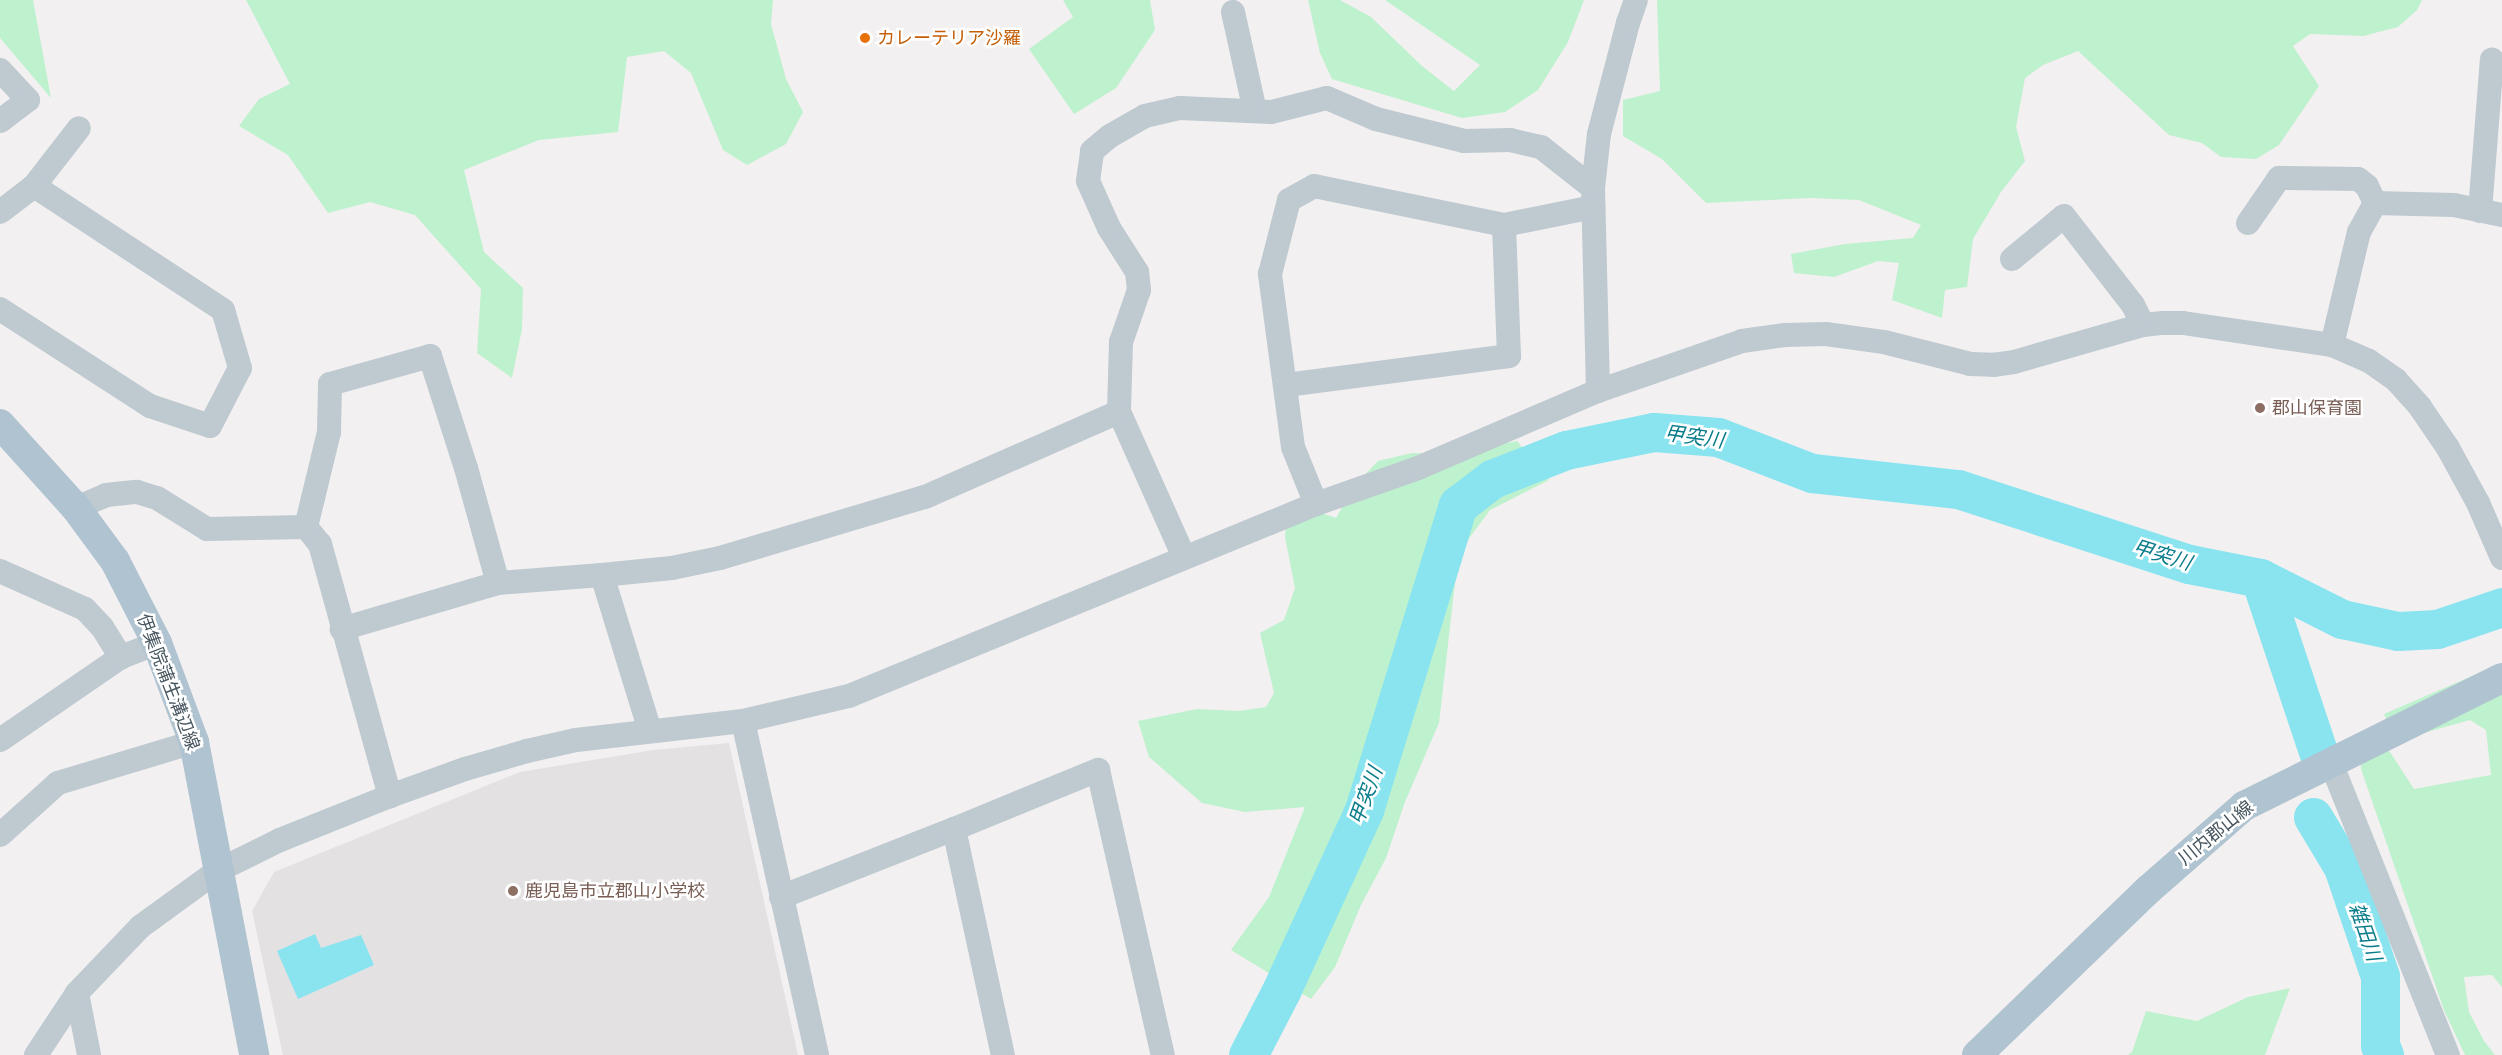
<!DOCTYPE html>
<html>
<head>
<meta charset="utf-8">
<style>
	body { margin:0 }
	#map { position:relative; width:2502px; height:1055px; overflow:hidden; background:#f3f0f1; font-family:Figtree,"Noto Sans JP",sans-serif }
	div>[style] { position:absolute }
	.education>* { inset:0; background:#e4e1e3 }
	.green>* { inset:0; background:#bef1cd }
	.water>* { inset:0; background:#89e4f0 }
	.river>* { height:39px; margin:-19.5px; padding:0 19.5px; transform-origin:19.5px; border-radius:19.5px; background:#89e4f0 }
	.minor>* { height:24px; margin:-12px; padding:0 12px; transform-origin:12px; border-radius:12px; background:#bec9d0 }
	.major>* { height:30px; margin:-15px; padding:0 15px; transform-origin:15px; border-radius:15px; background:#afc3d0 }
	.dots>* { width:16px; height:16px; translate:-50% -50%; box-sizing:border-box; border:3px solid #fff; border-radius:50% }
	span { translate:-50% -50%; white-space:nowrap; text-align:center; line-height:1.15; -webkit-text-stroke:5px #fff; paint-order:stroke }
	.food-label { font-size:18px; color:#c56008 }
	.left { translate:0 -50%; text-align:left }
	.education-label { font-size:18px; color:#785e54 }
	.street-label { font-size:18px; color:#47565f }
	.water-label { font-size:20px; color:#097c8a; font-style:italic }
</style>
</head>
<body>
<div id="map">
	<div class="education">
		<i style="clip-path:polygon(729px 743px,798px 1055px,283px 1055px,252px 911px,274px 872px,520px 772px,653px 750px)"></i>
	</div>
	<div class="green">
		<i style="clip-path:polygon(0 0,33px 0,51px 98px,0 38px)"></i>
		<i style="clip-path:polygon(246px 0,773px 0,771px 24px,786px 79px,803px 112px,786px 144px,747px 165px,723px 150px,691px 73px,664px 51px,627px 57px,618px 132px,539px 140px,464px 170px,484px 252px,523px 288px,522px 329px,512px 378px,477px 353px,481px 289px,415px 215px,370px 202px,328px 213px,288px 155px,239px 126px,259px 99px,290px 84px)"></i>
		<i style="clip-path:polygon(1063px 0,1150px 0,1155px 30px,1116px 88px,1074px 114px,1029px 49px,1073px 17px)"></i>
		<i style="clip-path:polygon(1308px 0,1340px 0,1371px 17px,1422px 66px,1454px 91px,1480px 65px,1385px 0,1584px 0,1568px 42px,1538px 90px,1505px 112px,1462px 118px,1332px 79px,1320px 53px)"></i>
		<i style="clip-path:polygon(1657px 0,2422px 0,2417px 10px,2398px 27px,2363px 36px,2310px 34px,2293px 46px,2319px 86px,2279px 145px,2256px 159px,2221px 157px,2202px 143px,2169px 135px,2078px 51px,2043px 65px,2025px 78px,2016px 127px,2025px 161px,2001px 192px,1973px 239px,1967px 287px,1945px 290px,1942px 318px,1892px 300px,1899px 263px,1878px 261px,1834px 277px,1794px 273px,1791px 254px,1845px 244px,1913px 238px,1921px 225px,1859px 200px,1810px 198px,1706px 203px,1662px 159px,1623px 136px,1623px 100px,1660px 91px)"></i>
		<i style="clip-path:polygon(1517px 441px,1549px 480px,1490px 510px,1467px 541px,1455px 583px,1439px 723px,1405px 802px,1386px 858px,1361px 905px,1335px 967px,1311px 999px,1231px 950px,1269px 897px,1305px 807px,1245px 812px,1202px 803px,1149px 757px,1138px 721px,1197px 709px,1239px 711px,1266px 707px,1274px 693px,1260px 633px,1284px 620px,1295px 588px,1285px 537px,1289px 502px,1336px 518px,1355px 485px,1378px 461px,1412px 453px,1451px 454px)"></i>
		<i style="clip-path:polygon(2502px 663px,2502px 987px,2492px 975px,2464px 977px,2469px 1012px,2484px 1041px,2495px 1055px,2465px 1055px,2444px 1010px,2361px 769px,2359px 739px,2373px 726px,2414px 789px,2491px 775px,2486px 730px,2470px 720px,2395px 741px,2384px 714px)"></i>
		<i style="clip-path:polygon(2290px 988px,2265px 1055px,2128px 1055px,2132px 1052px,2146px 1011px,2197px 1021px,2248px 997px)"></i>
	</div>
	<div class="water">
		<i style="clip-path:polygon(315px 934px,321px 948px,361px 935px,374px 965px,298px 999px,277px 951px)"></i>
	</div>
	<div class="river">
		<i style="left:2260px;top:578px;width:186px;rotate:71.5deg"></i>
		<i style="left:2313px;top:817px;width:58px;rotate:59deg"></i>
		<i style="left:2343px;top:867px;width:115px;rotate:71.3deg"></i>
		<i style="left:2380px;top:976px;width:69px;rotate:90deg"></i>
		<i style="left:2380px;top:1045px;width:11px;rotate:68deg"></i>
		<i style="left:1248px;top:1055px;width:74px;rotate:-62.7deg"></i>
		<i style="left:1282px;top:989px;width:197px;rotate:-65.4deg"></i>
		<i style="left:1364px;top:810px;width:319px;rotate:-72.9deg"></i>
		<i style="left:1458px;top:505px;width:43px;rotate:-37.4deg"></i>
		<i style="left:1492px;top:479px;width:79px;rotate:-21.4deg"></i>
		<i style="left:1566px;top:450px;width:90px;rotate:-11.6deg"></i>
		<i style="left:1654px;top:432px;width:64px;rotate:4.5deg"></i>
		<i style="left:1718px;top:437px;width:101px;rotate:21deg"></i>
		<i style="left:1812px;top:473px;width:147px;rotate:6.3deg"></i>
		<i style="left:1958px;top:489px;width:243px;rotate:18deg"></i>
		<i style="left:2189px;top:564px;width:72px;rotate:11.2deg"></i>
		<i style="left:2260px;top:578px;width:92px;rotate:26.6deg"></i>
		<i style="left:2342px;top:619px;width:57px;rotate:12.1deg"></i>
		<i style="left:2398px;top:631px;width:39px;rotate:-3deg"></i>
		<i style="left:2437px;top:629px;width:69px;rotate:-18.7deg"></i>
	</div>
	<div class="minor">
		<i style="left:1233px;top:12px;width:101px;rotate:77.5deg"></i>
		<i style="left:0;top:70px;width:41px;rotate:47deg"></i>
		<i style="left:28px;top:100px;width:35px;rotate:143deg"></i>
		<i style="left:2480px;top:211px;width:152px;rotate:-85.5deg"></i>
		<i style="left:0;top:212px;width:43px;rotate:-37.4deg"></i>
		<i style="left:34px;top:186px;width:73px;rotate:-52.2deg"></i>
		<i style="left:2248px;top:223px;width:55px;rotate:-55.4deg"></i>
		<i style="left:2279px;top:178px;width:79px;rotate:0.7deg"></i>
		<i style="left:2358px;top:179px;width:11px;rotate:38deg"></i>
		<i style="left:2367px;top:186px;width:19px;rotate:65deg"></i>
		<i style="left:2012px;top:259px;width:67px;rotate:-39.6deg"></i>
		<i style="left:2064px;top:216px;width:113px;rotate:52.2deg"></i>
		<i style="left:2133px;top:305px;width:22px;rotate:63deg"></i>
		<i style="left:0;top:309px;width:179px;rotate:32.9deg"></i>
		<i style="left:150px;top:406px;width:63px;rotate:18.4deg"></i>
		<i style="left:210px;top:426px;width:65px;rotate:-62.7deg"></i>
		<i style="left:240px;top:368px;width:60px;rotate:-106.3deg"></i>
		<i style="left:223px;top:310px;width:226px;rotate:-146.7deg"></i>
		<i style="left:2332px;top:345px;width:116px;rotate:-76.6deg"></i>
		<i style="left:2359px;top:232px;width:33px;rotate:-61deg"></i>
		<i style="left:2375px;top:203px;width:79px;rotate:1.5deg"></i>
		<i style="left:2454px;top:205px;width:49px;rotate:11.8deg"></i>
		<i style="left:1286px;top:385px;width:225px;rotate:-7.4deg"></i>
		<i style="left:1509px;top:356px;width:131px;rotate:-92.2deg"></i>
		<i style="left:1598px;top:391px;width:203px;rotate:-91.4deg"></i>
		<i style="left:1593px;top:188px;width:54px;rotate:-83.7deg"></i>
		<i style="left:1599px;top:134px;width:115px;rotate:-75.4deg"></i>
		<i style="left:1628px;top:23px;width:24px;rotate:-71deg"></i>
		<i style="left:1316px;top:504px;width:61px;rotate:-112deg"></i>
		<i style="left:1293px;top:447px;width:175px;rotate:-97.6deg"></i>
		<i style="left:1270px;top:274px;width:76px;rotate:-75.6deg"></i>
		<i style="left:1289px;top:200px;width:29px;rotate:-29deg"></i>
		<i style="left:1314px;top:186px;width:194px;rotate:11.6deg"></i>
		<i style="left:1504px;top:225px;width:91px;rotate:-11.4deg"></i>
		<i style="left:76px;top:508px;width:33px;rotate:-23deg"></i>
		<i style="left:106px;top:495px;width:31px;rotate:-6deg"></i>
		<i style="left:137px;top:492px;width:21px;rotate:17deg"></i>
		<i style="left:157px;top:498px;width:59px;rotate:31.8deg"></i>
		<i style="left:207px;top:529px;width:99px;rotate:-1.2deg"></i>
		<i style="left:306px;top:527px;width:22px;rotate:51deg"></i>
		<i style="left:320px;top:544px;width:262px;rotate:74.5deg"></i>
		<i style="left:306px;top:527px;width:98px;rotate:-76.4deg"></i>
		<i style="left:329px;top:432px;width:48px;rotate:-88.8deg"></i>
		<i style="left:330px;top:384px;width:104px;rotate:-15.6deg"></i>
		<i style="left:430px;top:356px;width:118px;rotate:72.2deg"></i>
		<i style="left:466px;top:468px;width:119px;rotate:74.5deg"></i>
		<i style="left:498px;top:583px;width:163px;rotate:163.6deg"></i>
		<i style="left:1184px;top:557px;width:159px;rotate:-114.1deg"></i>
		<i style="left:1119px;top:412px;width:70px;rotate:-88.4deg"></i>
		<i style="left:1121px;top:342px;width:55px;rotate:-70.9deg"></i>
		<i style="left:1139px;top:290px;width:18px;rotate:-96deg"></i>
		<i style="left:1137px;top:272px;width:52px;rotate:-122.5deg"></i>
		<i style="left:1109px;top:228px;width:51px;rotate:-114.1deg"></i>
		<i style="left:1088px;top:181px;width:30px;rotate:-82deg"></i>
		<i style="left:1092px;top:151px;width:23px;rotate:-40deg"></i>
		<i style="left:1110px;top:136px;width:40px;rotate:-29.7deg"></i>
		<i style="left:1145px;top:116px;width:36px;rotate:-13deg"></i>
		<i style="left:1180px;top:108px;width:91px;rotate:2.5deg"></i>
		<i style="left:1271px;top:112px;width:58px;rotate:-14deg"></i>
		<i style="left:1327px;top:98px;width:53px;rotate:23.2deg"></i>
		<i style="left:1376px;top:119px;width:91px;rotate:14deg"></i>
		<i style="left:1464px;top:141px;width:46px;rotate:-1.2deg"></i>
		<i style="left:1510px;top:140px;width:32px;rotate:13deg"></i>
		<i style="left:1541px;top:147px;width:66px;rotate:38.3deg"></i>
		<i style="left:0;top:571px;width:93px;rotate:24.1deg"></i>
		<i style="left:85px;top:609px;width:25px;rotate:47deg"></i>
		<i style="left:102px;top:627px;width:36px;rotate:58deg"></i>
		<i style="left:498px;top:583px;width:104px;rotate:-4.4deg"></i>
		<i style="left:743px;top:721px;width:342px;rotate:77.5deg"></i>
		<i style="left:650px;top:731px;width:163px;rotate:-107.1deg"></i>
		<i style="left:602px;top:575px;width:70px;rotate:-5.7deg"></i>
		<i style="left:672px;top:568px;width:49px;rotate:-11.8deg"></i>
		<i style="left:720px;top:558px;width:214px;rotate:-16.6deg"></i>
		<i style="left:925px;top:497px;width:212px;rotate:-23.7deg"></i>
		<i style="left:0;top:740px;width:147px;rotate:-34.4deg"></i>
		<i style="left:121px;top:657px;width:39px;rotate:-21deg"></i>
		<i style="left:2331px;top:763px;width:315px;rotate:68.2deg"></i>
		<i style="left:954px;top:829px;width:156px;rotate:-22.3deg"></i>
		<i style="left:1098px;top:770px;width:292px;rotate:77.2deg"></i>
		<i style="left:0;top:835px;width:78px;rotate:-41.9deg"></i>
		<i style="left:58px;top:783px;width:142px;rotate:-16.8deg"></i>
		<i style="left:781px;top:897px;width:186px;rotate:-21.5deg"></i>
		<i style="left:954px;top:829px;width:231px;rotate:77.8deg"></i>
		<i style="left:77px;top:993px;width:63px;rotate:79deg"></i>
		<i style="left:36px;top:1055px;width:74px;rotate:-56.5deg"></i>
		<i style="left:77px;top:993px;width:91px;rotate:-46.3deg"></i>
		<i style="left:140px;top:927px;width:95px;rotate:-36deg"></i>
		<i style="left:217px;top:871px;width:70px;rotate:-26.2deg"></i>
		<i style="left:280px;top:840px;width:118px;rotate:-21.8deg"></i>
		<i style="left:390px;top:796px;width:80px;rotate:-19.8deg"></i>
		<i style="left:465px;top:769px;width:65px;rotate:-16.2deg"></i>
		<i style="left:527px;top:751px;width:50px;rotate:-12.7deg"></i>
		<i style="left:576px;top:740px;width:168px;rotate:-6.5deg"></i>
		<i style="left:743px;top:721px;width:109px;rotate:-13.3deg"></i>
		<i style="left:849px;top:696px;width:505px;rotate:-22.35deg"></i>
		<i style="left:1316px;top:504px;width:108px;rotate:-19.4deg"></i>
		<i style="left:1418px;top:468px;width:196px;rotate:-23.2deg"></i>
		<i style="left:1598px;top:391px;width:152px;rotate:-19.1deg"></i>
		<i style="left:1742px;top:341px;width:43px;rotate:-7.9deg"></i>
		<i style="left:1785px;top:335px;width:41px;rotate:-1.4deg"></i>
		<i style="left:1826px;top:334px;width:59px;rotate:7.9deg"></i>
		<i style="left:1884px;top:342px;width:89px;rotate:14.3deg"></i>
		<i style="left:1970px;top:364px;width:23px;rotate:2deg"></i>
		<i style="left:1993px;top:365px;width:21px;rotate:-8deg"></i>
		<i style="left:2014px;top:362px;width:134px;rotate:-16deg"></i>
		<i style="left:2143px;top:325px;width:20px;rotate:-6deg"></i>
		<i style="left:2163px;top:323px;width:20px"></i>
		<i style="left:2183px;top:323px;width:151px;rotate:8.4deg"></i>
		<i style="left:2332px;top:345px;width:40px;rotate:23.4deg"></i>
		<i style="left:2369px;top:361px;width:33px;rotate:35deg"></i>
		<i style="left:2396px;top:380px;width:36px;rotate:48deg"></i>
		<i style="left:2420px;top:407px;width:50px;rotate:55.7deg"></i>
		<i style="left:2448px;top:448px;width:63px;rotate:61.4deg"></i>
		<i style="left:2478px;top:503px;width:60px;rotate:66.4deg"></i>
	</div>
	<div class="major">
		<i style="left:0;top:424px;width:113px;rotate:47.9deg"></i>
		<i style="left:76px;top:508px;width:66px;rotate:53.7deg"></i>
		<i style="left:115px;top:561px;width:92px;rotate:62.9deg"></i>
		<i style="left:157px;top:643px;width:106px;rotate:69.5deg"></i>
		<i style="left:194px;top:742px;width:319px;rotate:79.1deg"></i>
		<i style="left:1977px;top:1055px;width:238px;rotate:-44deg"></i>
		<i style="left:2148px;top:890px;width:128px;rotate:-41.2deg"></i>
		<i style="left:2244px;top:806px;width:288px;rotate:-26.4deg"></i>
	</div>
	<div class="dots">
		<i style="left:865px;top:38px;background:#e8710a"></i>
		<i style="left:2260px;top:408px;background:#8d6e63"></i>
		<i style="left:513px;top:891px;background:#8d6e63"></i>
	</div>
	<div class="food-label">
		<span class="left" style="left:877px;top:38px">カレーテリア沙羅</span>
	</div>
	<div class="education-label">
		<span class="left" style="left:2272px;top:408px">郡山保育園</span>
		<span class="left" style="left:525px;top:891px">鹿児島市立郡山小学校</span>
	</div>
	<div class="street-label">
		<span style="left:168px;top:682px;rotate:69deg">伊集院蒲生溝辺線</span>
		<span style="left:2216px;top:833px;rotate:-39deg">川内郡山線</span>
	</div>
	<div class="water-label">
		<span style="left:1694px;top:437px;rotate:8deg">甲突川</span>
		<span style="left:2162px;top:555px;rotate:17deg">甲突川</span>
		<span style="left:1366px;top:796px;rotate:-70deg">甲突川</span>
		<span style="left:2365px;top:932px;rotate:71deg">雑田川</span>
	</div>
</div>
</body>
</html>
